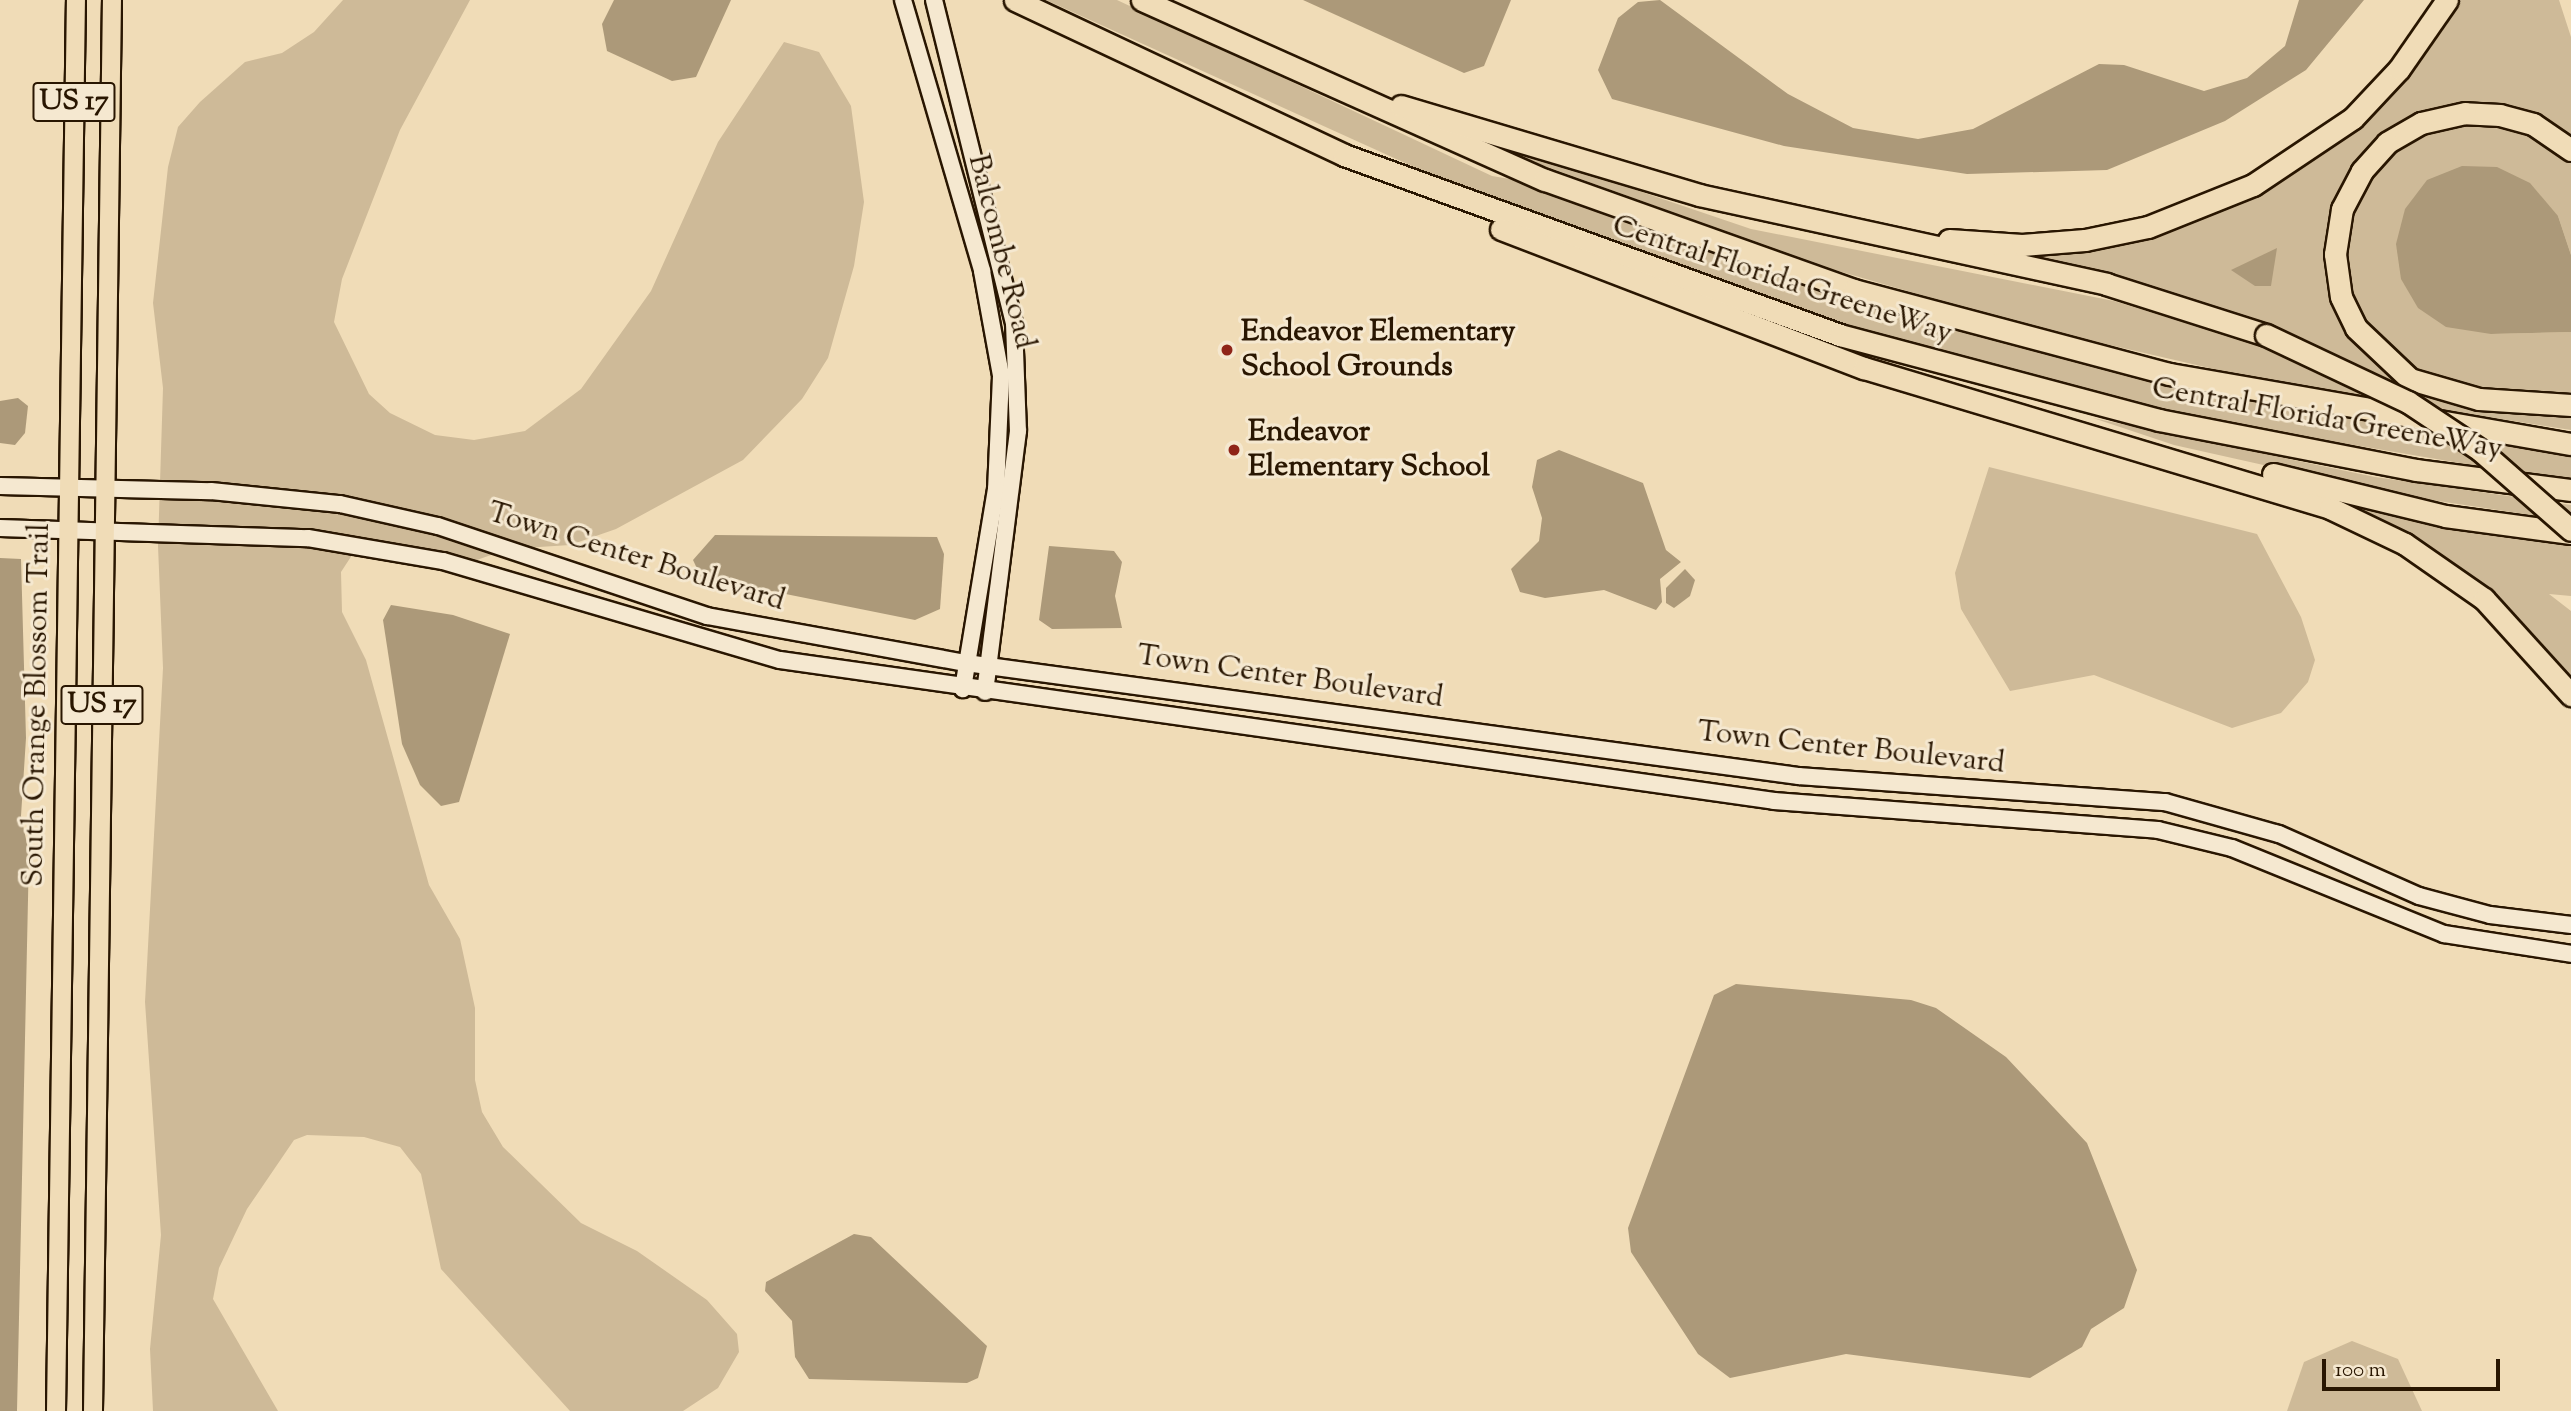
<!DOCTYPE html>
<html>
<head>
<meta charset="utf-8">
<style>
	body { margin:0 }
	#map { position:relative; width:2571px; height:1411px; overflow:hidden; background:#f0dcb7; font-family:"Sorts Mill Goudy",serif }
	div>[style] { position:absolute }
	.green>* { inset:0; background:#ceba98 }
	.water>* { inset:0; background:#ac9979 }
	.roads { filter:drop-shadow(2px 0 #291601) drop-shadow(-2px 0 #291601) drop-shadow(0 2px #291601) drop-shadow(0 -2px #291601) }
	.secondary>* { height:16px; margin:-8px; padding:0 8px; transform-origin:8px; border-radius:8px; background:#f5e8d0 }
	.primary>* { height:18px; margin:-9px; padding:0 9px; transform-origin:9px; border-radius:9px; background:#f0dcb7 }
	.highway>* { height:21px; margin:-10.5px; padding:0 10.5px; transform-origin:10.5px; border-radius:10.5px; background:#f0dcb7 }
	.bridges { filter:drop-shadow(2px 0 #291601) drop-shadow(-2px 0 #291601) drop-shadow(0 2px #291601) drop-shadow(0 -2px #291601) }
	.highway-bridge>* { height:21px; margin:-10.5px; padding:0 10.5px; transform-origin:10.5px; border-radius:10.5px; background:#f0dcb7 }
	.dots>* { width:19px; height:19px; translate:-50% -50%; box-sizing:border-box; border:4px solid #f5e8d0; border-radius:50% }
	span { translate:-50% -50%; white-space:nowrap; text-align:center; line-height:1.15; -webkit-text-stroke:6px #f5e8d0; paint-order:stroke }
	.shield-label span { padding:2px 5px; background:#f5e8d0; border:2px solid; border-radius:5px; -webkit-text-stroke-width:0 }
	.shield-label { font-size:28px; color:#291601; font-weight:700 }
	.street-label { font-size:30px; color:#291601 }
	.poi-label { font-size:30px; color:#291601; font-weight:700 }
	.left { translate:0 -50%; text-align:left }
	.scale { position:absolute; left:2322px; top:1359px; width:178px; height:32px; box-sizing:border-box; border:4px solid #291601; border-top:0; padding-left:9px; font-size:21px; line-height:24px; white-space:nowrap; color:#291601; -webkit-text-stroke:5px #f5e8d0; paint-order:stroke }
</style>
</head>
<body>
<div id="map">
	<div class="green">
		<i style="clip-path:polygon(343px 0,470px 0,400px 130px,342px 279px,334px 322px,369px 394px,390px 413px,435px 435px,474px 440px,525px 431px,581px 389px,651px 291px,718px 142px,784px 42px,819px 52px,851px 106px,864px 202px,854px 266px,828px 358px,802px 399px,743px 460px,616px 529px,570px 545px,508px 549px,474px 561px,373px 549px,354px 552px,341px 572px,342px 612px,366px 660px,429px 885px,460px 939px,475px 1008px,475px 1080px,482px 1112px,503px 1147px,581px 1223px,637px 1251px,707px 1300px,737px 1334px,739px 1352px,718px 1388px,683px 1411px,570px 1411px,441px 1269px,421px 1174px,400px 1147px,364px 1137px,307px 1135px,294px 1140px,247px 1209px,219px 1268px,213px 1299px,278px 1411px,153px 1411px,150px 1349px,161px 1235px,145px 1002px,163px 668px,158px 546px,163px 388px,153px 303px,168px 167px,178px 127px,200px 102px,245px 62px,282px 53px,314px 32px)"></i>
		<i style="clip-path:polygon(1046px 0,1117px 0,1492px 176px,1522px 181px,1810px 285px,2184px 386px,2571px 454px,2571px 482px,2177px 415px,1882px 339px,1469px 192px)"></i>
		<i style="clip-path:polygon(2457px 0,2559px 0,2571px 37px,2571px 140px,2458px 105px,2397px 125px,2370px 146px,2340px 187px,2325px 245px,2331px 297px,2363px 352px,2403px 386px,2452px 405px,2571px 413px,2571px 430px,2283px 385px,2028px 326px,1821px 266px,1514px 155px,1515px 149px,1751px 229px,2114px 301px,2262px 346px,2269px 323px,2116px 275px,2023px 254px,2174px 230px,2266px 190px,2350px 131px)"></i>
		<i style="clip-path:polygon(2481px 122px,2521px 130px,2571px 163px,2571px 255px,2558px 216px,2491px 334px,2571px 332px,2571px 397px,2474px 389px,2411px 369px,2367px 329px,2350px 293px,2344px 267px,2348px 219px,2363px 185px,2386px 158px,2423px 134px)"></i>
		<i style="clip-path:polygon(2093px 418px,2375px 477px,2571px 505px,2571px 521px,2398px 495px,2174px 445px)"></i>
		<i style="clip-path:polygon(1989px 467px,2257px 534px,2301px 617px,2315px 660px,2308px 682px,2281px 713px,2232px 728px,2094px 675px,2010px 691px,1961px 609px,1955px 573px)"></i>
		<i style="clip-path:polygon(2345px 501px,2571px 539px,2571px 596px,2549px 594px,2571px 611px,2571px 679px,2477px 583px)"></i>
		<i style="clip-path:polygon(2352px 1341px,2398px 1359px,2422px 1411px,2287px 1411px,2304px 1362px)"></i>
	</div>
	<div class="water">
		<i style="clip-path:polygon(614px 0,731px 0,696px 77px,672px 81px,607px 51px,602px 24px)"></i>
		<i style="clip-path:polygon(1303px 0,1511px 0,1484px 66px,1464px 73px)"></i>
		<i style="clip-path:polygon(1660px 0,1788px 94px,1853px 128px,1918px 139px,1973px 129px,2099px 64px,2124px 65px,2204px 91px,2247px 78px,2285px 46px,2299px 0,2364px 0,2306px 70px,2225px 121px,2107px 170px,1967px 174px,1784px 146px,1612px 99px,1598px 70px,1618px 18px,1638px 2px)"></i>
		<i style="clip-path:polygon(2462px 166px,2497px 167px,2530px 183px,2558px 216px,2571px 255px,2571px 332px,2491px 334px,2446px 327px,2418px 308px,2401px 279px,2396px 244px,2405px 209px,2427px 180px)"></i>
		<i style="clip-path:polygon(2277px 248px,2271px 286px,2255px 286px,2231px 270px)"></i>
		<i style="clip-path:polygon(18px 398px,28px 406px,25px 433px,15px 445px,0 443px,0 401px)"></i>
		<i style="clip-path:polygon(1559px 450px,1643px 483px,1666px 550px,1681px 562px,1660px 579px,1662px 602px,1656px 610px,1604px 590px,1545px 598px,1520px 592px,1511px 569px,1539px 541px,1542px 518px,1532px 487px,1537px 460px)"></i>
		<i style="clip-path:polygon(715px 535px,937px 537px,944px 554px,940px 609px,915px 620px,701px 577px,693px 560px)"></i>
		<i style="clip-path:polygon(1049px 546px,1114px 551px,1122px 562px,1115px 596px,1122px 628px,1052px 629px,1039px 620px)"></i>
		<i style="clip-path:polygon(0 558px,21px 559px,26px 738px,21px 816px,29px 853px,17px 1411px,0 1411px)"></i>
		<i style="clip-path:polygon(1685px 569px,1695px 580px,1690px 596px,1674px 608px,1666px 603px,1666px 588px)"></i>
		<i style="clip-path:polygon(391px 605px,453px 615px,510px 634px,459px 802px,441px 806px,420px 785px,402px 744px,383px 620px)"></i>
		<i style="clip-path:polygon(1736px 984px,1911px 1000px,1936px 1008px,2006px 1057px,2087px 1143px,2137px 1270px,2124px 1308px,2091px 1329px,2082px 1347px,2030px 1378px,1846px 1354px,1730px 1378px,1698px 1354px,1631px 1252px,1628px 1228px,1714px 995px)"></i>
		<i style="clip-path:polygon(854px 1234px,871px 1237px,987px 1346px,978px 1378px,967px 1383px,809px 1379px,795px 1357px,792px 1321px,765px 1291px,766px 1282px)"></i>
	</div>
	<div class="roads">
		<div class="secondary">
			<i style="left:903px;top:0;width:282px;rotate:73.7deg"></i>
			<i style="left:982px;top:271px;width:107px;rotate:79.7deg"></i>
			<i style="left:1001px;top:376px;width:113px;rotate:92.5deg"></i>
			<i style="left:996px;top:489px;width:203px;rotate:99.4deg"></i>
			<i style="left:934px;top:0;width:333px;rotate:76.1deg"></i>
			<i style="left:1014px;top:323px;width:108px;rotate:87.9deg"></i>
			<i style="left:1018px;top:431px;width:263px;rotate:97.2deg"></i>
			<i style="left:0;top:486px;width:211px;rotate:1.4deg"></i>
			<i style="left:211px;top:491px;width:130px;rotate:5.8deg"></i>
			<i style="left:340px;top:504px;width:100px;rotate:12.7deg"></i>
			<i style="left:438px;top:526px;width:284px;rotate:18.5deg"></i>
			<i style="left:707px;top:616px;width:263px;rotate:10.3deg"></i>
			<i style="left:966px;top:663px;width:841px;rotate:7.73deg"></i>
			<i style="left:1799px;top:776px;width:367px;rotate:4.1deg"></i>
			<i style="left:2165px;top:802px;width:118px;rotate:15.7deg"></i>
			<i style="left:2279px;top:834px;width:153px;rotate:23.9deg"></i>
			<i style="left:2419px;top:896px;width:73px;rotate:15deg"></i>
			<i style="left:2490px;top:915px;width:82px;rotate:7deg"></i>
			<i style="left:0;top:528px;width:308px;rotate:1.9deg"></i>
			<i style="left:308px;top:538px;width:137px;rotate:9.7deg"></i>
			<i style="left:443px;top:561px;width:351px;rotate:16.4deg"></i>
			<i style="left:780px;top:660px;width:1004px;rotate:8.07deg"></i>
			<i style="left:1774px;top:801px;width:385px;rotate:4.3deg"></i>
			<i style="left:2158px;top:830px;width:76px;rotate:13.7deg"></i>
			<i style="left:2232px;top:848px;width:229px;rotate:22.1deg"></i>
			<i style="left:2444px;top:934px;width:129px;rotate:8.9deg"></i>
		</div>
		<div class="primary">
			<i style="left:56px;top:1411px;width:1411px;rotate:-89.19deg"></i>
			<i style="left:93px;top:1411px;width:1411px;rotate:-89.23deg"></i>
		</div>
		<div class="highway">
			<i style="left:1015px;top:0;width:364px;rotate:25.2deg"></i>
			<i style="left:1344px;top:155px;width:528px;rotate:19.95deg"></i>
			<i style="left:1840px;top:335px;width:330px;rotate:14.9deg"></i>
			<i style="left:2159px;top:420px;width:262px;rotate:11deg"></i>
			<i style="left:2416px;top:470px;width:156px;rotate:7.4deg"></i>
			<i style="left:1142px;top:0;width:441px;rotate:24.1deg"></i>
			<i style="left:1545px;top:180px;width:328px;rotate:19.6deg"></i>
			<i style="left:1854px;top:290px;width:326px;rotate:14.9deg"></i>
			<i style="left:2169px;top:374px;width:408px;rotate:9.9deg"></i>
			<i style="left:1401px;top:106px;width:311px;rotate:16.6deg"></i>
			<i style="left:1699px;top:195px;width:417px;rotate:12.3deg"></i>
			<i style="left:2106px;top:284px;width:168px;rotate:17.7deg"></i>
			<i style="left:2571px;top:150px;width:46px;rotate:-145.6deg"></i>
			<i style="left:2533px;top:124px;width:34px;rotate:-165deg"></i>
			<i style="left:2500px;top:115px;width:35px;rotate:-177deg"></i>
			<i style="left:2465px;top:113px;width:45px;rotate:167.2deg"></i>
			<i style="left:2421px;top:123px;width:39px;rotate:150deg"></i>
			<i style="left:2387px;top:143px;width:38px;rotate:132deg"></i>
			<i style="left:2362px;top:171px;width:43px;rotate:117.8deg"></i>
			<i style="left:2342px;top:209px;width:46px;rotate:98.8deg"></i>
			<i style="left:2335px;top:254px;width:43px;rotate:82.1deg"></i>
			<i style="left:2341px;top:297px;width:34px;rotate:64deg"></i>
			<i style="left:2356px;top:328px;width:74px;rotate:43.4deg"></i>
			<i style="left:2410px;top:379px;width:72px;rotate:16.2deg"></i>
			<i style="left:2479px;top:399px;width:92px;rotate:3.7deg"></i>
			<i style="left:1501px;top:229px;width:389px;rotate:21deg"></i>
			<i style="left:1864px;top:368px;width:487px;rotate:16.7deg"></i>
			<i style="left:2330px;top:508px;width:83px;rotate:25.6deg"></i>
			<i style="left:2405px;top:544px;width:96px;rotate:34.8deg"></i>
			<i style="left:2484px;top:599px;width:130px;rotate:47.8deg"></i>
			<i style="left:1949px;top:240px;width:73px;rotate:3.9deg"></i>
			<i style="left:2022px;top:245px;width:63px;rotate:-4.5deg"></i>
			<i style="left:2085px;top:240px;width:64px;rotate:-11.7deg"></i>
			<i style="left:2148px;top:227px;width:113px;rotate:-21.8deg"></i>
			<i style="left:2253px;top:185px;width:120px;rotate:-33.8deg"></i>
			<i style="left:2353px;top:118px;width:67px;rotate:-46.8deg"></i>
			<i style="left:2399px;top:69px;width:84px;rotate:-55.2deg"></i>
			<i style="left:2273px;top:474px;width:177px;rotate:13.7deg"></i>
			<i style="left:2445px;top:516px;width:127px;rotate:7.7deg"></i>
		</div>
	</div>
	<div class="bridges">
		<div class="highway-bridge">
			<i style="left:2266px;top:335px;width:157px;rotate:25.3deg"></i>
			<i style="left:2408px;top:402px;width:87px;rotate:33.7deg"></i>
			<i style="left:2480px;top:450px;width:121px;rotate:41.3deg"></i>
		</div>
	</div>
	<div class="dots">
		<i style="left:1227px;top:350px;background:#8f2418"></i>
		<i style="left:1234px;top:450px;background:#8f2418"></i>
	</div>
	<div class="shield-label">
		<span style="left:74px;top:102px">US 17</span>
		<span style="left:102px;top:705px">US 17</span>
	</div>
	<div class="street-label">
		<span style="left:1000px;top:252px;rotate:76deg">Balcombe Road</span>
		<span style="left:1782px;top:281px;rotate:18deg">Central Florida GreeneWay</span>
		<span style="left:2327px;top:420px;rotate:10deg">Central Florida GreeneWay</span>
		<span style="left:636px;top:558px;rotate:17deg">Town Center Boulevard</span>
		<span style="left:1290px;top:678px;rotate:8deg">Town Center Boulevard</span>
		<span style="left:38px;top:705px;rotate:-89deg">South Orange Blossom Trail</span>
		<span style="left:1851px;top:749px;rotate:6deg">Town Center Boulevard</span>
	</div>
	<div class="poi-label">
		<span class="left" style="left:1241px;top:350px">Endeavor Elementary<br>School Grounds</span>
		<span class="left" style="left:1248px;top:450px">Endeavor<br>Elementary School</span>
	</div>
	<div class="scale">100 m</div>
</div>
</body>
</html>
